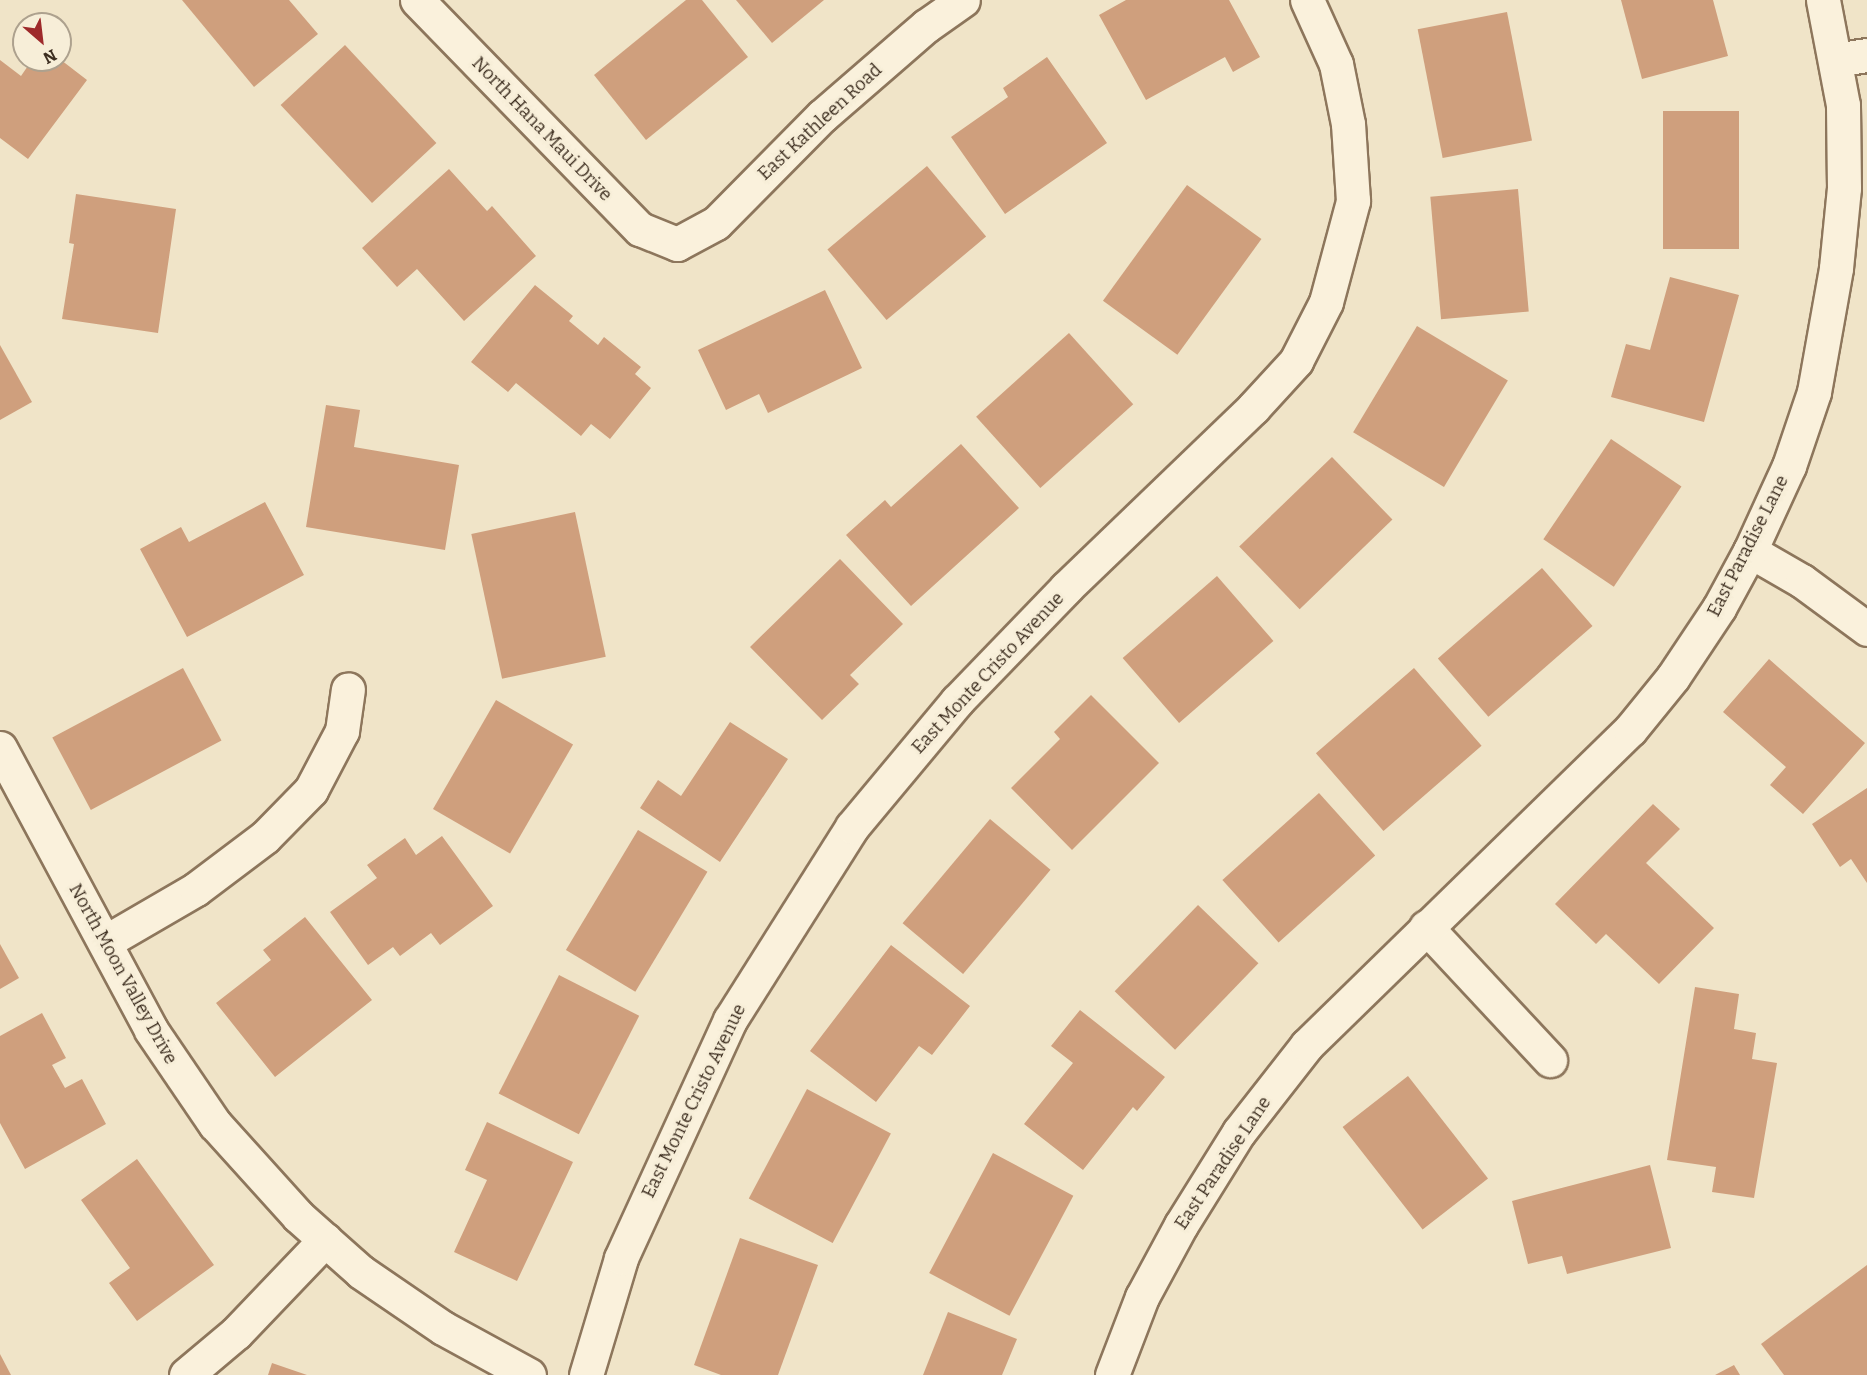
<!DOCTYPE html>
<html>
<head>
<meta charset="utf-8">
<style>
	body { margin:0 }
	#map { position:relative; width:1867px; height:1375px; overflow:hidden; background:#f0e4c8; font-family:Bitter,serif }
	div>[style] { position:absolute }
	.building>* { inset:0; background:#cf9f7d; transform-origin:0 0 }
	.roads { filter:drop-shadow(2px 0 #8d765c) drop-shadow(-2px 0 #8d765c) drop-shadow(0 2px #8d765c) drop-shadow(0 -2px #8d765c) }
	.minor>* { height:33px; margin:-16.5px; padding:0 16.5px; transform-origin:16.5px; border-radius:16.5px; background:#faf1dc }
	span { translate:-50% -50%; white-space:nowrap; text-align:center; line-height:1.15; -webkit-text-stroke:5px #f7eed8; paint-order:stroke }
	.street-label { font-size:18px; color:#3d2e20 }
	.north { position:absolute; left:12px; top:12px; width:60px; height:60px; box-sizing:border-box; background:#f7eed8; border:2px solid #ada18e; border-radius:50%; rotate:152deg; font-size:16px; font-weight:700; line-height:24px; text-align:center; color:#3d2e20 }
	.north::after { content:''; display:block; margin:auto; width:21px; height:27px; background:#9e2a2b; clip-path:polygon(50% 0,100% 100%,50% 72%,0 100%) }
</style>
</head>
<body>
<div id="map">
	<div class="building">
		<i style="clip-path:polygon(182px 0,289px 0,318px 34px,254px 87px)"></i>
		<i style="clip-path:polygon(686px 0,702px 0,748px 57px,646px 140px,594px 75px)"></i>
		<i style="clip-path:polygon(736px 0,824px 0,772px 43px)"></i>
		<i style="clip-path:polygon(1126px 0,1229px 0,1260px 57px,1233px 72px,1225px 57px,1146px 100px,1099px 15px)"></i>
		<i style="clip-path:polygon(1621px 0,1713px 0,1728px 56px,1642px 79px)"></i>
		<i style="left:1507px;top:12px;width:131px;height:91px;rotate:79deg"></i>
		<i style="left:345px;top:45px;width:134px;height:88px;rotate:47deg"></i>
		<i style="clip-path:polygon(1047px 57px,1107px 143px,1005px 214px,951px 137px,1008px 97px,1003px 88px)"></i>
		<i style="clip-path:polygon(0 60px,21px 76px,32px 60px,61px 60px,87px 80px,28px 159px,0 138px)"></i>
		<i style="left:1663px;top:111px;width:76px;height:138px"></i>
		<i style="left:927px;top:166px;width:92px;height:130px;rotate:50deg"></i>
		<i style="clip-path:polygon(449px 169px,487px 211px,492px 206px,536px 256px,464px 321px,417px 269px,397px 287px,362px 248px)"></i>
		<i style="left:1187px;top:185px;width:92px;height:143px;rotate:36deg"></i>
		<i style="left:1518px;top:189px;width:123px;height:88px;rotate:85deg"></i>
		<i style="clip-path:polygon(76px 194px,176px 209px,158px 333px,62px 319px,74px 244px,69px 243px)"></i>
		<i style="clip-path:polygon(1670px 277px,1739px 295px,1704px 422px,1611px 397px,1626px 344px,1650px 350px)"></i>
		<i style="clip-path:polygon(535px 285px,573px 316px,569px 321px,598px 345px,604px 337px,641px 367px,635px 374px,651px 388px,610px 439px,591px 424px,581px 436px,516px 383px,508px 392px,471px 362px)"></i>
		<i style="clip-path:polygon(825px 290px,862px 368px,768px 413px,759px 394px,726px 410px,698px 350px)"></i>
		<i style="left:1417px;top:326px;width:106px;height:124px;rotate:31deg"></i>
		<i style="left:1069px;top:333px;width:96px;height:125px;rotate:48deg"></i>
		<i style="clip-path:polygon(0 345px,32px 402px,0 420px)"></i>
		<i style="clip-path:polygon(326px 405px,360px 410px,354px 447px,459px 465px,445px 550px,306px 527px)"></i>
		<i style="left:1611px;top:439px;width:85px;height:121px;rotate:34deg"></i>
		<i style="clip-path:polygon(961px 444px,1019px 508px,911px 606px,846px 535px,885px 500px,891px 507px)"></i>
		<i style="left:1332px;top:457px;width:87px;height:129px;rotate:46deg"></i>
		<i style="clip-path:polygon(265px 502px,304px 575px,187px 637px,140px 549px,181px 527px,189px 542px)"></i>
		<i style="left:575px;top:512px;width:148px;height:106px;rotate:78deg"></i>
		<i style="clip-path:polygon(840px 559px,903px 624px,850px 675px,859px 684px,822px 720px,750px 647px)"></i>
		<i style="left:1542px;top:568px;width:77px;height:138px;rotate:49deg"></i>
		<i style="left:1217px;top:576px;width:86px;height:125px;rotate:49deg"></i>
		<i style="clip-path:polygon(1769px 659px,1865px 743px,1803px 814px,1770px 785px,1786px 767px,1723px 712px)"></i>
		<i style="left:183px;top:668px;width:82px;height:148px;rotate:62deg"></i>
		<i style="left:1414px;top:668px;width:103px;height:130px;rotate:49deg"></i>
		<i style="clip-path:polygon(1091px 695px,1159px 763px,1072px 850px,1011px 788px,1060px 739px,1054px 732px)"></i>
		<i style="left:496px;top:700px;width:89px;height:126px;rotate:30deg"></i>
		<i style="clip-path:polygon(730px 722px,788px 759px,720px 862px,640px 808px,658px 780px,681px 796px)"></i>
		<i style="clip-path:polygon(1867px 788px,1867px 883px,1851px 859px,1840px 867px,1812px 824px)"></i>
		<i style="left:1319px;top:793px;width:84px;height:130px;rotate:48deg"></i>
		<i style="clip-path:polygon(1653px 804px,1680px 829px,1646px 863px,1714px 928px,1659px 984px,1606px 934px,1596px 944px,1555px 904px)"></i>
		<i style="left:990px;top:819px;width:79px;height:136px;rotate:40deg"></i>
		<i style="left:638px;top:830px;width:81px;height:140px;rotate:31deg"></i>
		<i style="clip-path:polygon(442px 836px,493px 906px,440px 945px,431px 933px,400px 956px,393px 947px,368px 965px,330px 912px,377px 878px,367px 865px,405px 838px,416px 855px)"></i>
		<i style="left:1198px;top:905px;width:84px;height:120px;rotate:44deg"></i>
		<i style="clip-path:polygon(305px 917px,372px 1000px,275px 1077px,216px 1003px,271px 960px,263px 950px)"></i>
		<i style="clip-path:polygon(0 944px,19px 978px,0 989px)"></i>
		<i style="clip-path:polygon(891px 945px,970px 1006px,932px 1055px,919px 1046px,876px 1102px,810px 1051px)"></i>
		<i style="left:559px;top:975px;width:90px;height:133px;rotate:27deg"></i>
		<i style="clip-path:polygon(1695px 987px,1739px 994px,1734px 1029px,1756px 1033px,1752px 1059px,1777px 1063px,1754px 1198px,1712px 1192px,1716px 1167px,1667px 1160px)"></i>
		<i style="clip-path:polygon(1080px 1010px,1165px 1077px,1137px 1111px,1133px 1107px,1083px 1170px,1024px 1124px,1073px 1063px,1051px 1046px)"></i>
		<i style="clip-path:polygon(42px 1013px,66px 1058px,52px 1065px,65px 1088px,82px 1079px,106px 1124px,25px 1169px,0 1123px,0 1036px)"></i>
		<i style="left:1408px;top:1076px;width:130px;height:83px;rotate:52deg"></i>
		<i style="left:807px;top:1089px;width:95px;height:124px;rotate:28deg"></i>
		<i style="clip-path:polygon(487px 1122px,573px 1162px,517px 1281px,454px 1252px,487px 1180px,465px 1170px)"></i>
		<i style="left:993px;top:1153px;width:91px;height:136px;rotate:28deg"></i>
		<i style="clip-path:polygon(137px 1159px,214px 1265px,137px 1321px,109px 1283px,130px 1268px,81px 1200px)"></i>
		<i style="clip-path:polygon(1650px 1165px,1671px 1248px,1567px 1274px,1562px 1256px,1528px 1264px,1512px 1201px)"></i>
		<i style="clip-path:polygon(740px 1238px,818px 1265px,778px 1375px,721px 1375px,694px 1365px)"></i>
		<i style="clip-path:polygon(1867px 1265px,1867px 1375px,1784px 1375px,1761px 1344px)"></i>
		<i style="clip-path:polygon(948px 1312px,1017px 1339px,1002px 1375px,923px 1375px)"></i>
		<i style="clip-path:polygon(0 1354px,11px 1375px,0 1375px)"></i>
		<i style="clip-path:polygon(272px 1363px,307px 1375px,268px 1375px)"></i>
		<i style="clip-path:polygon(1734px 1365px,1740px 1375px,1715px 1375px)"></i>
	</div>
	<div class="roads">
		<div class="minor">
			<i style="left:417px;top:0;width:320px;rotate:45.8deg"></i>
			<i style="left:640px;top:229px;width:40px;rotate:22deg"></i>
			<i style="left:677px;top:244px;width:44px;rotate:-28.3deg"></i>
			<i style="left:716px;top:223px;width:151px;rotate:-45.3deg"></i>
			<i style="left:822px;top:116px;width:138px;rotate:-40.9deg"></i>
			<i style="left:926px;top:26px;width:45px;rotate:-35.1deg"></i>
			<i style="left:1835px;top:60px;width:32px;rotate:-9deg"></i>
			<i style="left:1750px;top:551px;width:60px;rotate:30deg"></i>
			<i style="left:1802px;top:581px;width:81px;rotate:36.4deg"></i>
			<i style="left:0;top:748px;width:320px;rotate:61.8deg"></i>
			<i style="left:151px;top:1030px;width:114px;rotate:55.8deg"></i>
			<i style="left:215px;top:1124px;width:124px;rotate:47.9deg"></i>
			<i style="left:298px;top:1216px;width:84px;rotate:41.6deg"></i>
			<i style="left:361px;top:1272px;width:99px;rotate:34.3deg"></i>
			<i style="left:443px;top:1328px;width:98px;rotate:28.7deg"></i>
			<i style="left:1426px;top:927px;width:182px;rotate:47deg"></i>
			<i style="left:105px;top:942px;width:105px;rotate:-30.2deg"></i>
			<i style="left:196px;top:889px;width:86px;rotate:-37deg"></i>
			<i style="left:265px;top:837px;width:66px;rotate:-45.6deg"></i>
			<i style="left:311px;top:790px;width:67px;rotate:-62.3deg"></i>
			<i style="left:342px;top:731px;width:42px;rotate:-81.9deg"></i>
			<i style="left:186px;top:1375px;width:65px;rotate:-40deg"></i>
			<i style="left:236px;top:1333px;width:129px;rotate:-46.3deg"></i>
			<i style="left:586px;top:1375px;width:122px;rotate:-73.3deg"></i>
			<i style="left:621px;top:1258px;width:262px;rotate:-65.4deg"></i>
			<i style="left:730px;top:1020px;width:228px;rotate:-57.7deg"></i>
			<i style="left:852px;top:827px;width:164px;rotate:-50.2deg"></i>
			<i style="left:957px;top:701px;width:157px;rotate:-46deg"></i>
			<i style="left:1066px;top:588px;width:260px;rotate:-43.9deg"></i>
			<i style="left:1253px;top:408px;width:64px;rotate:-47.5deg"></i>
			<i style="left:1296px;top:361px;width:66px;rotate:-63deg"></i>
			<i style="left:1326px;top:302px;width:105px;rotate:-75deg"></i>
			<i style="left:1353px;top:201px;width:77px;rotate:-93.7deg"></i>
			<i style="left:1348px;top:124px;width:61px;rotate:-101.3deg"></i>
			<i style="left:1336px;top:64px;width:70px;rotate:-114.4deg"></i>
			<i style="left:1112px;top:1375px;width:84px;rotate:-69deg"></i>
			<i style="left:1142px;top:1297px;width:82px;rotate:-61.6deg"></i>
			<i style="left:1181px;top:1225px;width:110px;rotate:-58.1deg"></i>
			<i style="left:1239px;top:1132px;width:110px;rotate:-52deg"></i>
			<i style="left:1307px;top:1045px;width:451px;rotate:-44.3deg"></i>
			<i style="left:1630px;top:730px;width:68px;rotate:-50.9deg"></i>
			<i style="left:1673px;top:677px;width:83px;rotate:-56.3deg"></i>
			<i style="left:1719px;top:608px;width:65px;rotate:-61.5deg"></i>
			<i style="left:1750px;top:551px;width:94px;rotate:-65.4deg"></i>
			<i style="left:1789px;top:466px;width:78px;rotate:-71.3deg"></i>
			<i style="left:1814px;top:392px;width:126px;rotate:-79.9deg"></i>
			<i style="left:1836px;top:268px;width:80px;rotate:-84.3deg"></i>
			<i style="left:1844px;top:188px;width:83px;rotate:-90.7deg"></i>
			<i style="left:1843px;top:105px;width:107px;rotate:-100.8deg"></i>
		</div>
	</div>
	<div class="street-label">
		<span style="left:820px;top:122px;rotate:-43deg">East Kathleen Road</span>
		<span style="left:542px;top:129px;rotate:46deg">North Hana Maui Drive</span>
		<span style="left:1748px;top:546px;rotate:-63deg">East Paradise Lane</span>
		<span style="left:988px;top:673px;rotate:-47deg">East Monte Cristo Avenue</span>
		<span style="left:123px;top:974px;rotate:61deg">North Moon Valley Drive</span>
		<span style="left:694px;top:1101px;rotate:-64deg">East Monte Cristo Avenue</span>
		<span style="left:1223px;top:1163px;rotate:-56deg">East Paradise Lane</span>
	</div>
	<div class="north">N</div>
</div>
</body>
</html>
